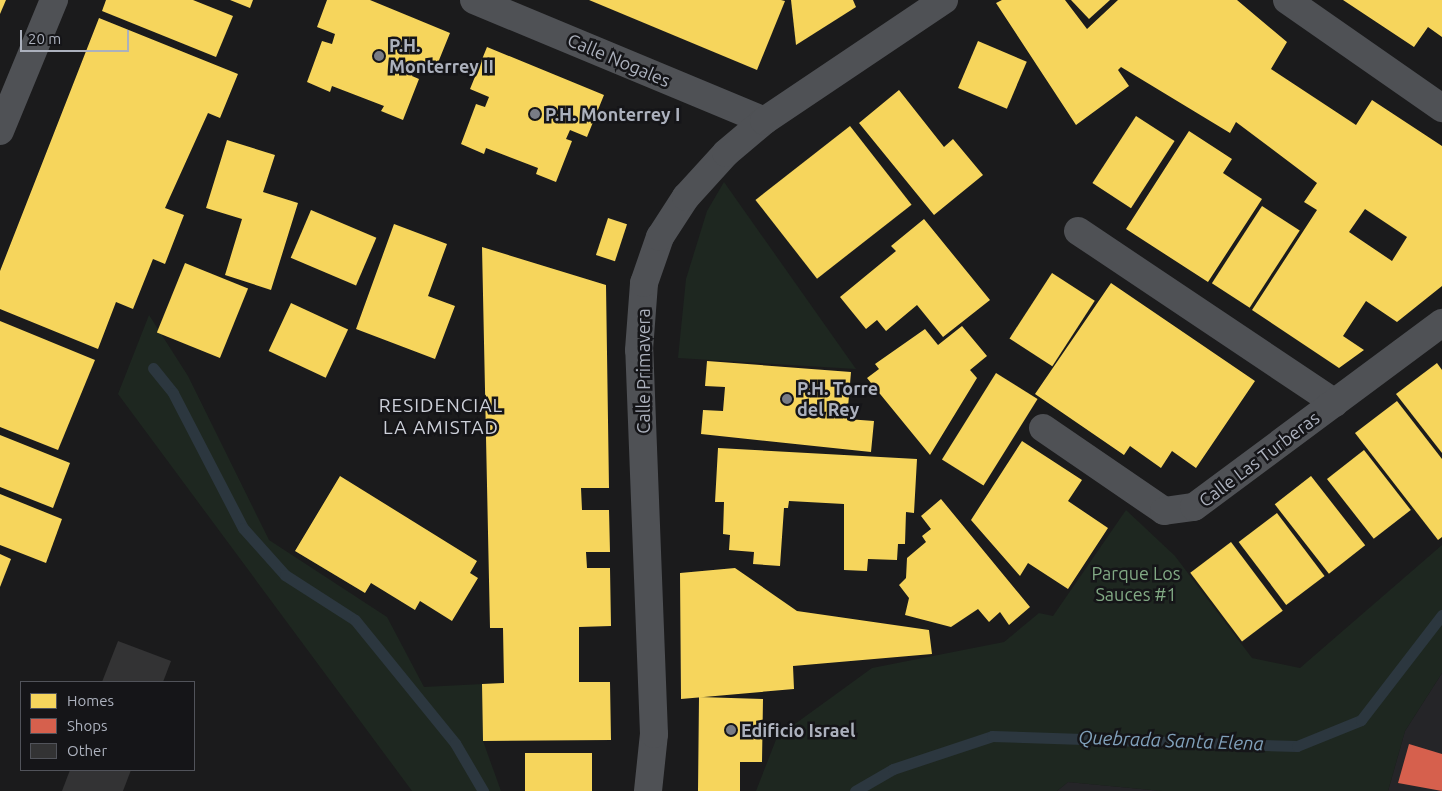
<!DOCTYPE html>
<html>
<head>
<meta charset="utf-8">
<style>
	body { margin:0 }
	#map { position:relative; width:1442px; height:791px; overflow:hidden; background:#1b1b1c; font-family:Ubuntu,sans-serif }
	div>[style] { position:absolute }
	.built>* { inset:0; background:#252528 }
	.green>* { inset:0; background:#1e2720 }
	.homes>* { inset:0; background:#f6d55c; transform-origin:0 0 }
	.shops>* { inset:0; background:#d6604d }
	.stream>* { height:11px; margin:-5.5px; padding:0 5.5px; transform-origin:5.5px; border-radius:5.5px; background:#2c373f }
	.building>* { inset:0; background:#333334 }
	.street>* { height:28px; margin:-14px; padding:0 14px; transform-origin:14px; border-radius:14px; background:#4f5155 }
	.dots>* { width:14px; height:14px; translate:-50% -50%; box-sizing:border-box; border:2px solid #151518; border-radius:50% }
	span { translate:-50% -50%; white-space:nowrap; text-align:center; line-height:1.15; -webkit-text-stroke:5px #151518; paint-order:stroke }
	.poi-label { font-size:18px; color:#acb1bd; font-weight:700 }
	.left { translate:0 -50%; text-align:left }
	.street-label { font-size:18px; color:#acb1bd }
	.park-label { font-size:18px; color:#81a984 }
	.neighbourhood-label { font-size:19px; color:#cdd0d9; letter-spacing:1px }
	.water-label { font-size:19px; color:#80a0ba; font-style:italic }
	.legend { position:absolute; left:20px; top:681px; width:175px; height:90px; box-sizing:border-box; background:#151518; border:1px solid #51535a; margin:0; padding:6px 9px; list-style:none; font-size:15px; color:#acb1bd }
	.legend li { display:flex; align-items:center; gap:10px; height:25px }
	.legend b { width:25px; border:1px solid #51535a }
	.scale { position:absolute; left:20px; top:30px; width:109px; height:22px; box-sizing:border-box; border:2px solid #acb1bd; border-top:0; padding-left:6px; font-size:15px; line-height:18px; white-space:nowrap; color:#acb1bd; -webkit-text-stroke:4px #151518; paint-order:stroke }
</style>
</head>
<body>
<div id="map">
	<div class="built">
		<i style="clip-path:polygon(1442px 673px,1442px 791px,1388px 791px,1405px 731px)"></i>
		<i style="clip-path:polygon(1068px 782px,1162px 791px,1057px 791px)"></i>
	</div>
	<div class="green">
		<i style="clip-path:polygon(724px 182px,856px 369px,678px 358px,686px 279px,707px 211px)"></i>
		<i style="clip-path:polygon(149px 315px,188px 376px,269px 540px,387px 617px,424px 687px,482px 684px,483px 741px,501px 791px,412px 791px,118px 394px)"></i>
		<i style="clip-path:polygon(1126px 510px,1175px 556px,1252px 658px,1300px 668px,1442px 545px,1442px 673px,1405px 731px,1388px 791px,1162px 791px,1068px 782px,1057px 791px,756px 791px,777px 737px,872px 668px,1004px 642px,1039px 613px,1053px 616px)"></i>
	</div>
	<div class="homes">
		<i style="clip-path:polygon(0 0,6px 0,0 14px)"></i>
		<i style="clip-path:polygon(106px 0,193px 0,233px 16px,216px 57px,102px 11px)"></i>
		<i style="clip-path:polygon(230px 0,253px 0,250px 8px)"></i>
		<i style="clip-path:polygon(327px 0,370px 0,450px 33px,433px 75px,415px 67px,412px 76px,419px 79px,403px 120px,381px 111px,384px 106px,332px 86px,330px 92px,307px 82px,322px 41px,332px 44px,335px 34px,317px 27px)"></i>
		<i style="clip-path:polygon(589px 0,781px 0,785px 1px,757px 70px)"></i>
		<i style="clip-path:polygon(791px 0,853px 0,856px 7px,796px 45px)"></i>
		<i style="clip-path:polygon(evenodd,1002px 0,1065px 0,1087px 29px,1118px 0,1237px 0,1287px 42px,1271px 69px,1356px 125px,1372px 100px,1442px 146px,1442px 286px,1397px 322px,1366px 301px,1343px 336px,1364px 350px,1339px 368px,1252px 310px,1317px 210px,1304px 202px,1317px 183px,1236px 122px,1230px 133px,1121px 67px,1118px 70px,1129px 86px,1076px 125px,996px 3px,1002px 0,1365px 209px,1407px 237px,1392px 261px,1349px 232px,1365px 209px)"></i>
		<i style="clip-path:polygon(1071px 0,1110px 0,1089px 19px)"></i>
		<i style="clip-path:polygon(1343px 0,1442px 0,1442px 37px,1428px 27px,1414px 47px)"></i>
		<i style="clip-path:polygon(99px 18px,238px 74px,220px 118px,208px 113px,165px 208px,184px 215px,165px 264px,153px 259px,133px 309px,116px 302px,98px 349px,0 309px,0 271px)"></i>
		<i style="left:978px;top:41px;width:53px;height:51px;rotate:23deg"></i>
		<i style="clip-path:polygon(487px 47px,604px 95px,587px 137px,570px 130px,566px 139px,572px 141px,556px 182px,536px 174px,538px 168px,486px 148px,484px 154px,461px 144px,476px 104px,485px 107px,489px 97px,470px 89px)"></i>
		<i style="clip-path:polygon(899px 90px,944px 147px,953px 139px,983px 175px,934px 215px,859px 123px)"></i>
		<i style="left:1136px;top:116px;width:46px;height:80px;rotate:33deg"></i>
		<i style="left:850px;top:126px;width:100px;height:120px;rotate:52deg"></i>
		<i style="clip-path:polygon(1189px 131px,1232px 159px,1223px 173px,1262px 199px,1208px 282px,1126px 229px)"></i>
		<i style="clip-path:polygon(227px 140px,275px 155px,263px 192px,298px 203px,271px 290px,225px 275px,242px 219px,206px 208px)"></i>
		<i style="left:1262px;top:206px;width:45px;height:92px;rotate:33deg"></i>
		<i style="left:311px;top:210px;width:71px;height:52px;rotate:23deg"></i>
		<i style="left:608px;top:218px;width:20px;height:39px;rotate:18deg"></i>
		<i style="clip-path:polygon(924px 219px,990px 300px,943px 337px,917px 305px,886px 331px,877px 320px,866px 329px,840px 297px,896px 251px,891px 246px)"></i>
		<i style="clip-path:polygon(394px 224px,447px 244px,428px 296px,455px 306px,435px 359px,356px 329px)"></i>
		<i style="clip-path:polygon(482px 247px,606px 285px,609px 488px,581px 488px,582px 510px,609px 510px,610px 552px,586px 552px,587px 568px,610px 568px,611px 626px,579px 627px,579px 682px,610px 682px,611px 740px,483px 741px,482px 684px,504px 683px,503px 628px,490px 628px)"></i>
		<i style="left:185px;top:263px;width:68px;height:75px;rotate:22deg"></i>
		<i style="left:1052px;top:273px;width:51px;height:78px;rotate:33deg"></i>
		<i style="clip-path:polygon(1111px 283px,1255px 381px,1196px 468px,1172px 451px,1161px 468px,1130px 446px,1124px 455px,1035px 394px)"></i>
		<i style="left:291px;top:303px;width:63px;height:53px;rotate:25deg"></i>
		<i style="clip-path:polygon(0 321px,95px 360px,58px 450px,0 427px)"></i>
		<i style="clip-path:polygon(962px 326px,987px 356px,970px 370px,977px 378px,930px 455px,867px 378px,879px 369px,875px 364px,925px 329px,938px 345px)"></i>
		<i style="clip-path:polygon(707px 361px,851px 372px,847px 419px,874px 421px,871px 452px,701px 434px,703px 410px,723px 411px,725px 387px,705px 386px)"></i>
		<i style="clip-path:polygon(1437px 363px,1442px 370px,1442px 453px,1396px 394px)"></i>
		<i style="left:996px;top:373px;width:49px;height:102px;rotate:32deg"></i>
		<i style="clip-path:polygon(1397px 401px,1442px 459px,1442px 537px,1438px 540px,1355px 433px)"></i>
		<i style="clip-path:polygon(0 435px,70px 463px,53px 508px,0 487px)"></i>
		<i style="clip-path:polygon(1022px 441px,1082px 480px,1068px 501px,1108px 528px,1068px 589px,1028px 563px,1020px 576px,971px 520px)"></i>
		<i style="clip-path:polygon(718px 448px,917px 459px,914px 513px,906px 512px,905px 544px,898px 544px,897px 560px,868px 559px,867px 571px,844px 570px,844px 504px,789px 501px,788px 508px,784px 508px,780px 566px,753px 564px,754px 552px,729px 550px,730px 535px,723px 534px,724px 502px,715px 502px)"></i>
		<i style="left:1364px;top:450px;width:76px;height:47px;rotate:52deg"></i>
		<i style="clip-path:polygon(340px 476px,477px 561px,470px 573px,478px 578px,452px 621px,420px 601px,415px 610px,371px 583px,365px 593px,295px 551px)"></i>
		<i style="left:1311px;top:476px;width:88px;height:46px;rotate:52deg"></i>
		<i style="clip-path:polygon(0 494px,62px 519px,46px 563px,0 545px)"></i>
		<i style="clip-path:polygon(941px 499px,1030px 607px,1009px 625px,1000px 612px,989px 622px,978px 609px,951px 627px,905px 615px,909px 598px,899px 585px,906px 578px,907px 558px,926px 542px,922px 536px,931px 529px,921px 516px)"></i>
		<i style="left:1277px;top:513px;width:79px;height:48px;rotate:53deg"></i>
		<i style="left:1231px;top:542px;width:86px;height:51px;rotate:53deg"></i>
		<i style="clip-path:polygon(0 554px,11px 559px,0 587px)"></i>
		<i style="clip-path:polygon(735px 568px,797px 611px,929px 630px,932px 654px,793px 666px,794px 689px,681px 699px,680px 573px)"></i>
		<i style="clip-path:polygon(699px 697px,763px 699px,762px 762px,740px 762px,740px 791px,698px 791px)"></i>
		<i style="left:525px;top:753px;width:67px;height:38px"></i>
	</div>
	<div class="shops">
		<i style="clip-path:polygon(1409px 744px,1442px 754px,1442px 791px,1398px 783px)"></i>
	</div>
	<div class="stream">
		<i style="left:153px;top:368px;width:32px;rotate:51deg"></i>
		<i style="left:173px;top:393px;width:152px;rotate:62.6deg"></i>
		<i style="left:243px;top:528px;width:63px;rotate:48.2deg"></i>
		<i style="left:285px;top:575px;width:83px;rotate:32.7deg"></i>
		<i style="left:355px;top:620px;width:159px;rotate:50.9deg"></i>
		<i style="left:455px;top:743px;width:56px;rotate:59.7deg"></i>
		<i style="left:855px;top:791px;width:44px;rotate:-30.1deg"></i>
		<i style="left:893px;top:769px;width:104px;rotate:-18.4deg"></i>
		<i style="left:992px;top:736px;width:305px;rotate:1.9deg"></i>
		<i style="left:1297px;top:746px;width:69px;rotate:-22.1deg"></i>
		<i style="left:1361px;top:720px;width:133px;rotate:-52.4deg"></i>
	</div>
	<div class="building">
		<i style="clip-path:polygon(118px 641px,171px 661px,163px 682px,102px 682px)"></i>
		<i style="clip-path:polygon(70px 770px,131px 770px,123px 791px,62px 791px)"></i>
	</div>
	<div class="street">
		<i style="left:474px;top:0;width:314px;rotate:22.6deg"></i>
		<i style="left:1287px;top:0;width:189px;rotate:34.9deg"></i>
		<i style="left:0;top:131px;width:142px;rotate:-67.6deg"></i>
		<i style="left:1078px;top:231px;width:309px;rotate:33.8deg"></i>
		<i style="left:1043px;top:428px;width:147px;rotate:34.4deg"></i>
		<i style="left:1164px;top:511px;width:30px;rotate:-8deg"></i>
		<i style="left:1194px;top:507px;width:309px;rotate:-36.6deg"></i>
		<i style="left:648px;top:791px;width:57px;rotate:-84deg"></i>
		<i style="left:654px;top:734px;width:384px;rotate:-92.2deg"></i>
		<i style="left:639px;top:350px;width:67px;rotate:-85.7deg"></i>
		<i style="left:644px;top:283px;width:49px;rotate:-70.8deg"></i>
		<i style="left:660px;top:237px;width:48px;rotate:-57deg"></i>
		<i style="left:686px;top:197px;width:59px;rotate:-47.7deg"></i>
		<i style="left:726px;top:153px;width:50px;rotate:-40.1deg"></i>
		<i style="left:764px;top:121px;width:217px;rotate:-33.9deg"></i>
	</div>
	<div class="dots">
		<i style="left:379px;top:56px;background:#797c85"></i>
		<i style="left:535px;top:114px;background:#797c85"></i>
		<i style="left:787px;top:399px;background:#797c85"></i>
		<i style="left:731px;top:730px;background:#797c85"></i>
	</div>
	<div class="poi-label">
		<span class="left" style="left:389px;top:56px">P.H.<br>Monterrey II</span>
		<span class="left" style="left:545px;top:114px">P.H. Monterrey I</span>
		<span class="left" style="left:797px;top:399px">P.H. Torre<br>del Rey</span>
		<span class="left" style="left:741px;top:730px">Edificio Israel</span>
	</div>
	<div class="street-label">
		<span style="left:619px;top:60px;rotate:23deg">Calle Nogales</span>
		<span style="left:643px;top:371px;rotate:-90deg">Calle Primavera</span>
		<span style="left:1259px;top:459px;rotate:-37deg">Calle Las Turberas</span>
	</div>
	<div class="park-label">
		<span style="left:1136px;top:584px">Parque Los<br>Sauces #1</span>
	</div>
	<div class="neighbourhood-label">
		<span style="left:441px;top:417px">RESIDENCIAL<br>LA AMISTAD</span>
	</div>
	<div class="water-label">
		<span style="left:1171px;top:741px;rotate:2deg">Quebrada Santa Elena</span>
	</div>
	<ul class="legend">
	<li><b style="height:14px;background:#f6d55c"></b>Homes</li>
	<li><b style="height:14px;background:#d6604d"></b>Shops</li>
	<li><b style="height:14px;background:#333334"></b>Other</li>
	</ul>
	<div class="scale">20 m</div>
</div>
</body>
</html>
